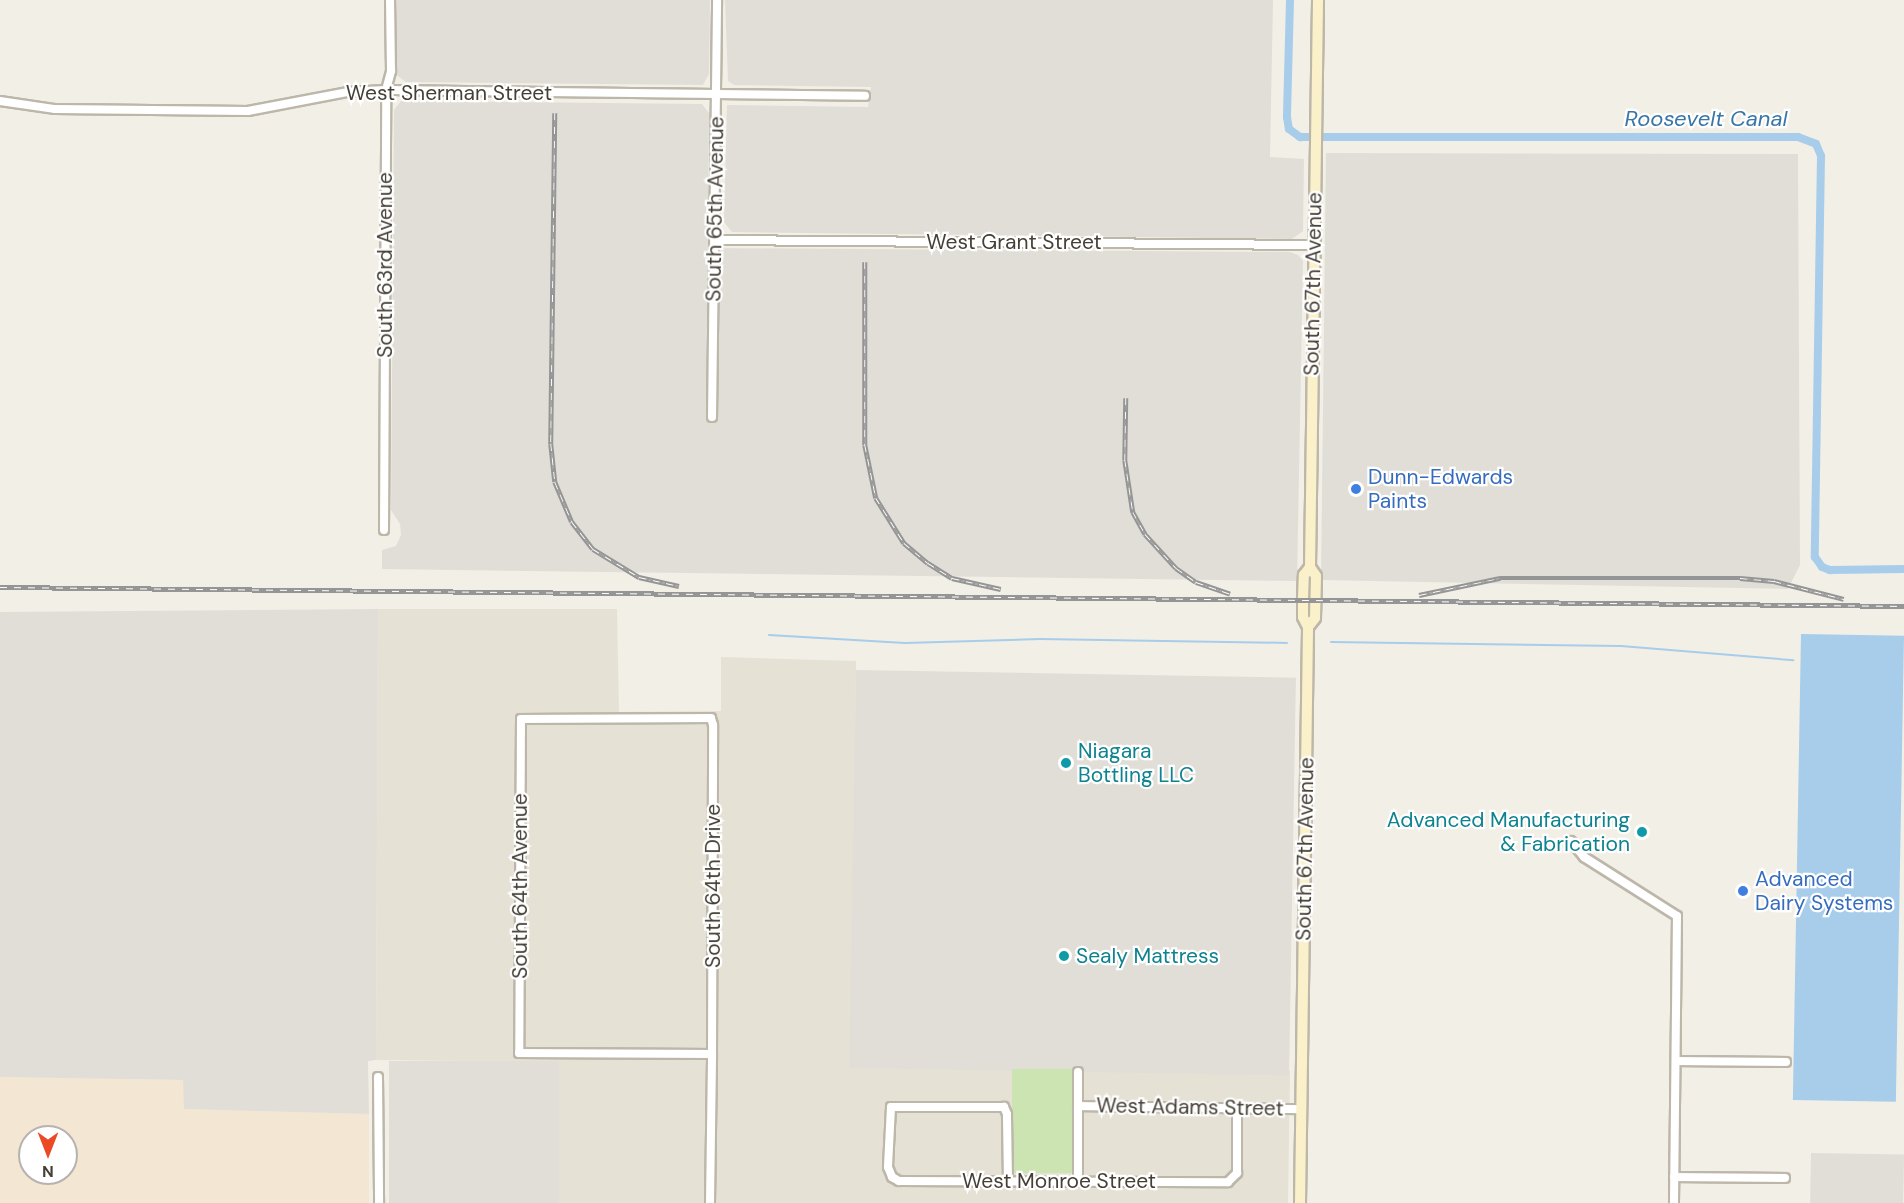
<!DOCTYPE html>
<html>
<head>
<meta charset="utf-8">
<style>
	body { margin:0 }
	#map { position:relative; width:1904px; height:1203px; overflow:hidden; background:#f2efe7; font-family:"DM Sans",sans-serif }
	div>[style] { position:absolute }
	.residential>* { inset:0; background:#e6e1d5 }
	.commercial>* { inset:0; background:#f3e6d3 }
	.industrial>* { inset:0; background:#e1ded8; transform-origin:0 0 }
	.green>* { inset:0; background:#cce3b2; transform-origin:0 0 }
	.water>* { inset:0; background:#a7cdeb; transform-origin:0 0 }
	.stream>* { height:2px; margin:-1px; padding:0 1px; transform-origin:1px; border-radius:1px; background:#a7cdeb }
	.canal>* { height:8px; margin:-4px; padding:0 4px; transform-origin:4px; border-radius:4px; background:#a7cdeb }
	.roads { filter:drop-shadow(2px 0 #bdb7aa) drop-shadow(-2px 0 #bdb7aa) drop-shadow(0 2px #bdb7aa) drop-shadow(0 -2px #bdb7aa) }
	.minor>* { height:8px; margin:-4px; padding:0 4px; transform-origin:4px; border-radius:4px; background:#fff }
	.secondary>* { height:10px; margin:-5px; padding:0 5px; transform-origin:5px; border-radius:5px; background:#faf0c9 }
	.rail>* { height:4.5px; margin-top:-2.25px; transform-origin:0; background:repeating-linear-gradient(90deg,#fff 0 7px,#959595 0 14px); box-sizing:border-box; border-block:2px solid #959595 }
	.dots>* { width:16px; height:16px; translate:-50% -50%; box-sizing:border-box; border:3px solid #fff; border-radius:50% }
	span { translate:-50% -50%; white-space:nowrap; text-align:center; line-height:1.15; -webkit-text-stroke:4.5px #fff; paint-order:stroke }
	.street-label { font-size:21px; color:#453f36 }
	.shop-label { font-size:21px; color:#366cbe }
	.left { translate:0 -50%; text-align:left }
	.culture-label { font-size:21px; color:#0d838f }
	.right { translate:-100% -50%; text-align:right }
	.water-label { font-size:22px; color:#3875a8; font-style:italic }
	.north { position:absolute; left:18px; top:1125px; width:60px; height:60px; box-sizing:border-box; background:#fff; border:2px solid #b5b2af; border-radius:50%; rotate:180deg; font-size:16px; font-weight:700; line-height:24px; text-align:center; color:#453f36 }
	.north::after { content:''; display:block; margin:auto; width:21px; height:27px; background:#ea4a26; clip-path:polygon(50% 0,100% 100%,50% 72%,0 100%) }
</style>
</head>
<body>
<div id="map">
	<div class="residential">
		<i style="clip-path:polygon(378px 609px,617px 609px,619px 712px,721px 711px,721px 657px,856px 661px,853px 1068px,1290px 1071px,1288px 1203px,558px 1203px,559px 1062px,376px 1060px)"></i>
	</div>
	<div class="commercial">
		<i style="clip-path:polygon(evenodd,0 1077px,183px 1080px,185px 1109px,369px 1114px,369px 1203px,0 1203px,0 1077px,30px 1137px,66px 1137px,66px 1173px,30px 1173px,30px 1137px)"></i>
	</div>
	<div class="industrial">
		<i style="clip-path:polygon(396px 0,710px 0,709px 74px,703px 85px,406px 82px,395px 74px)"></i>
		<i style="clip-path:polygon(725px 0,1273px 0,1270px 157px,1304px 159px,1303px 231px,1292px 239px,732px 232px,724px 222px,727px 105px,868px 107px,871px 87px,734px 85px,728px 81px)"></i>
		<i style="clip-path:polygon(401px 101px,702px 104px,709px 113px,708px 248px,1290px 252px,1298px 255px,1303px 261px,1297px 581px,382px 569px,382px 550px,396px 546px,401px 535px,400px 524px,391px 510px,394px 110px)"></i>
		<i style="clip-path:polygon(1326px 153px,1798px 154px,1800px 565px,1788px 589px,1321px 580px)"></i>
		<i style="clip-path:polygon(378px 609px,376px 1060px,368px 1061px,369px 1114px,184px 1109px,183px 1080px,0 1077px,0 612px)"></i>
		<i style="left:856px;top:670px;width:440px;height:398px;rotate:1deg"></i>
		<i style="left:389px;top:1061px;width:170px;height:142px"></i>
		<i style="left:1811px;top:1153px;width:93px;height:50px;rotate:1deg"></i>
	</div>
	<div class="green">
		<i style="left:1012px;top:1069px;width:62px;height:104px"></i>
	</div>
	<div class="water">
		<i style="left:1801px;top:634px;width:103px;height:466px;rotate:1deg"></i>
	</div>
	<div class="stream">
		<i style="left:769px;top:635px;width:136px;rotate:3.4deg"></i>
		<i style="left:905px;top:643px;width:135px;rotate:-1.7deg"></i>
		<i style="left:1040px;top:639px;width:247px;rotate:0.9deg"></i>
		<i style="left:1331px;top:642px;width:290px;rotate:0.8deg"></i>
		<i style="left:1621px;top:646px;width:173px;rotate:4.7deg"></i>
	</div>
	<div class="canal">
		<i style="left:1290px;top:0;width:117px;rotate:91.5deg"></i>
		<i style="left:1287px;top:117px;width:12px;rotate:81deg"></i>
		<i style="left:1289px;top:129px;width:14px;rotate:36deg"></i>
		<i style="left:1300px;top:137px;width:498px"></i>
		<i style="left:1798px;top:137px;width:19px;rotate:21deg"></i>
		<i style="left:1816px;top:144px;width:13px;rotate:67deg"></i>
		<i style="left:1821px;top:156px;width:401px;rotate:90.9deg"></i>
		<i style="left:1815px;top:557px;width:12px;rotate:55deg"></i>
		<i style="left:1822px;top:567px;width:9px;rotate:21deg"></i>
		<i style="left:1830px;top:570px;width:74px;rotate:-0.8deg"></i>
	</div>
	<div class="roads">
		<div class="minor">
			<i style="left:0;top:101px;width:56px;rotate:8.3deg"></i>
			<i style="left:55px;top:109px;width:193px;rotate:0.6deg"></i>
			<i style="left:248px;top:111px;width:102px;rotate:-10.8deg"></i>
			<i style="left:348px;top:92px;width:38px;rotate:-3deg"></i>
			<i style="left:386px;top:90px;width:479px;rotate:0.7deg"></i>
			<i style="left:715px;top:240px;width:598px;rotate:0.48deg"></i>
			<i style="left:712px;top:417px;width:417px;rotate:-89.3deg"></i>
			<i style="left:384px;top:530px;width:440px;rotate:-89.7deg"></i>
			<i style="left:386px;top:90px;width:20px;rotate:-75deg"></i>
			<i style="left:391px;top:71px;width:71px;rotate:-90.8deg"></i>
			<i style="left:1571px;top:841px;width:21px;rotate:51deg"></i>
			<i style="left:1584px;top:857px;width:110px;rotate:32.4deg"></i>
			<i style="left:1677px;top:916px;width:287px;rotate:90.6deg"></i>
			<i style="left:1676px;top:1061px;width:110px;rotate:0.5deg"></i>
			<i style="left:378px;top:1077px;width:126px;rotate:89.5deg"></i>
			<i style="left:1078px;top:1106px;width:223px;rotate:0.8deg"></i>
			<i style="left:1674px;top:1177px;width:111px;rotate:0.5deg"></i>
			<i style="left:1008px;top:1181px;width:67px;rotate:-90.9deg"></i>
			<i style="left:1007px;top:1114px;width:8px;rotate:-113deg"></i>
			<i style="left:1004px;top:1107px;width:113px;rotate:180deg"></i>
			<i style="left:891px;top:1107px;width:60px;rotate:92.9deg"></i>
			<i style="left:888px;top:1167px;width:11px;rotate:68deg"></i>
			<i style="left:892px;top:1177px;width:8px;rotate:30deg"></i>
			<i style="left:899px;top:1181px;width:329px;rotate:0.2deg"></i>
			<i style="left:1228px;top:1182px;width:13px;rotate:-45deg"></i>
			<i style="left:1237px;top:1173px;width:66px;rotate:-90deg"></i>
			<i style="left:1078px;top:1181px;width:109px;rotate:-90deg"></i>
			<i style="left:710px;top:1203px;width:149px;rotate:-89.2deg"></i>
			<i style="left:712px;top:1054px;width:329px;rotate:-89.8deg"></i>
			<i style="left:713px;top:725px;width:7px;rotate:-106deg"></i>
			<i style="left:711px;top:718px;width:190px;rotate:179.7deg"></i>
			<i style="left:521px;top:719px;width:334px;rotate:90.3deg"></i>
			<i style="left:519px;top:1053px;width:193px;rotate:0.3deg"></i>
		</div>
		<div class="secondary">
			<i style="left:1308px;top:627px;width:11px;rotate:-52deg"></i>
			<i style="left:1315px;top:618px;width:42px;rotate:-88.6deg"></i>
			<i style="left:1316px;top:576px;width:11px;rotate:-124deg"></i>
			<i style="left:1300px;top:1203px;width:576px;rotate:-89.2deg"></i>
			<i style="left:1308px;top:627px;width:11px;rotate:-117deg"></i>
			<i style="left:1303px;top:617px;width:18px;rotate:-90deg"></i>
			<i style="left:1303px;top:599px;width:24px;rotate:-88deg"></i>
			<i style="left:1304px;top:575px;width:10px;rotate:-53deg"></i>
			<i style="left:1310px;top:567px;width:567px;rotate:-89.19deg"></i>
		</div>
	</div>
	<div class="rail">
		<i style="left:555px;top:113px;width:331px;rotate:90.7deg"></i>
		<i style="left:551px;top:444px;width:38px;rotate:84deg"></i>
		<i style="left:555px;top:482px;width:43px;rotate:67deg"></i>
		<i style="left:572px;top:522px;width:34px;rotate:52deg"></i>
		<i style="left:593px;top:549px;width:54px;rotate:31.3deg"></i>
		<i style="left:639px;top:577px;width:41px;rotate:12.7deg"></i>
		<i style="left:865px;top:262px;width:183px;rotate:90deg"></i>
		<i style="left:865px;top:445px;width:54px;rotate:78.3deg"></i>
		<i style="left:876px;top:498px;width:53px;rotate:58.1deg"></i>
		<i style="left:904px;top:543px;width:31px;rotate:40deg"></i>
		<i style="left:928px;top:563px;width:28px;rotate:32deg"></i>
		<i style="left:952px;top:578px;width:50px;rotate:12.7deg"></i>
		<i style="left:1126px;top:398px;width:62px;rotate:90.9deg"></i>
		<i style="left:1125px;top:460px;width:53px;rotate:81.3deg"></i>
		<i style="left:1133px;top:512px;width:25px;rotate:61deg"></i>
		<i style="left:1145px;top:534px;width:46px;rotate:47.6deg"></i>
		<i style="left:1176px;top:568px;width:24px;rotate:35deg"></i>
		<i style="left:1196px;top:582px;width:36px;rotate:19deg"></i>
		<i style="left:0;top:587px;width:1904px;rotate:0.57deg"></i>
		<i style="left:1419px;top:595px;width:83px;rotate:-11.9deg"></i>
		<i style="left:1500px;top:578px;width:240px"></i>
		<i style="left:1740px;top:578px;width:34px;rotate:5deg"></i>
		<i style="left:1774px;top:581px;width:72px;rotate:14.4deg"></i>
	</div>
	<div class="dots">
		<i style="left:1356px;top:489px;background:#3f7fe0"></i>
		<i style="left:1066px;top:763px;background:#0f9aa8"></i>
		<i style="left:1642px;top:832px;background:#0f9aa8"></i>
		<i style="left:1743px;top:891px;background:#3f7fe0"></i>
		<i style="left:1064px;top:956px;background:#0f9aa8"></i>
	</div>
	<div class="street-label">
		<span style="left:449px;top:93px">West Sherman Street</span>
		<span style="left:715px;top:209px;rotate:-89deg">South 65th Avenue</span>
		<span style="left:1014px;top:242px">West Grant Street</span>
		<span style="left:385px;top:265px;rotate:-90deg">South 63rd Avenue</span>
		<span style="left:1313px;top:284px;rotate:-89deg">South 67th Avenue</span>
		<span style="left:1305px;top:849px;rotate:-89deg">South 67th Avenue</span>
		<span style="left:520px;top:886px;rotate:-90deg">South 64th Avenue</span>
		<span style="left:713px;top:886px;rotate:-90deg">South 64th Drive</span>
		<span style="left:1190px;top:1107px;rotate:1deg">West Adams Street</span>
		<span style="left:1059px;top:1181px">West Monroe Street</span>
	</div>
	<div class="shop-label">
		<span class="left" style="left:1368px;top:489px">Dunn-Edwards<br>Paints</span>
		<span class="left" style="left:1755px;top:891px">Advanced<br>Dairy Systems</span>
	</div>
	<div class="culture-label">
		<span class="left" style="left:1078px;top:763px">Niagara<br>Bottling LLC</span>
		<span class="right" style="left:1630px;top:832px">Advanced Manufacturing<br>&amp; Fabrication</span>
		<span class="left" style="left:1076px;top:956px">Sealy Mattress</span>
	</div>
	<div class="water-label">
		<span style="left:1706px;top:119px">Roosevelt Canal</span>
	</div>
	<div class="north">N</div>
</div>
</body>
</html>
